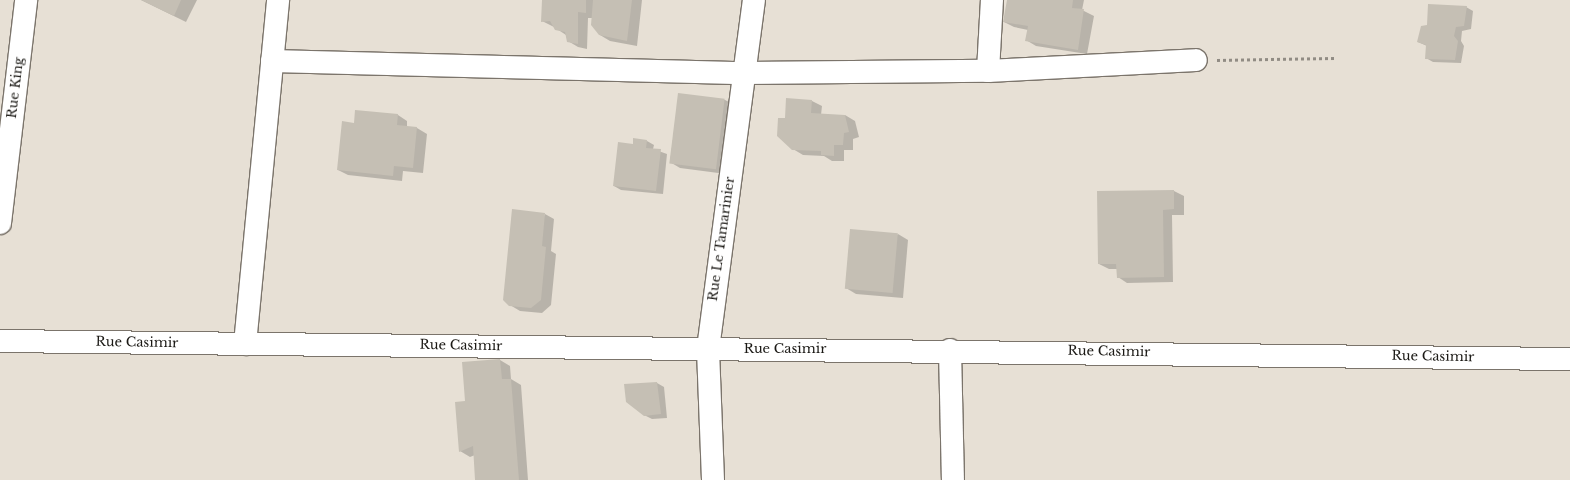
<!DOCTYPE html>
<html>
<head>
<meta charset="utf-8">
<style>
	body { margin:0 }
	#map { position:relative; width:1570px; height:480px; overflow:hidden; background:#e7e0d5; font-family:"Libre Baskerville",serif }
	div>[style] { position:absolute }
	.shadow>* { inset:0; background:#0003 }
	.building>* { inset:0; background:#c5bfb4; transform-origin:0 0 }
	.path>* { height:2.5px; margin-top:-1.25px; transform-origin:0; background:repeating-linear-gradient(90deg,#918c84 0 3px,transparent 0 6px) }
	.roads { filter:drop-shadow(1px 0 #7b746b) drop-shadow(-1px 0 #7b746b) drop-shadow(0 1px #7b746b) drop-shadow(0 -1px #7b746b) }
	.street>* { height:22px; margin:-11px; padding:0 11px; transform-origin:11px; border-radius:11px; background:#fff }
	span { translate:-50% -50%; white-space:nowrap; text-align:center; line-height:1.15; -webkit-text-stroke:3px #fff; paint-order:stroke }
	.street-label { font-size:13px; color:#1b1915 }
</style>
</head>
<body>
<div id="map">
	<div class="shadow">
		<i style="clip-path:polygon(141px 0,197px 0,186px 22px)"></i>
		<i style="clip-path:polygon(543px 0,642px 0,637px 46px,610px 41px,600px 35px,593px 18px,588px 18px,587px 49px,578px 47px,568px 41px,566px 35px,554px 27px,542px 21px)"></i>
		<i style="clip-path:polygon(1008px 0,1084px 0,1082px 10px,1094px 16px,1087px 54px,1036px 46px,1026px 40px,1028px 30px,1014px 27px,1004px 22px)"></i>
		<i style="clip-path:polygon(1466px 7px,1473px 11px,1471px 29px,1462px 31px,1461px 41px,1464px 46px,1461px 63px,1433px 62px,1426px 58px,1427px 46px,1418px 42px,1428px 25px)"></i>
		<i style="clip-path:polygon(679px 94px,725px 100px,735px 105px,726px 174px,680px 168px,670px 162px)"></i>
		<i style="clip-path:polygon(812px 101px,822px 106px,821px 115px,845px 115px,855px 121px,859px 137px,853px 139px,853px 150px,844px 150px,844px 161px,832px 161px,824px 156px,803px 155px,793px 149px,786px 119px)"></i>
		<i style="clip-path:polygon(398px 115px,407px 121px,407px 127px,417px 128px,427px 134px,423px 173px,403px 171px,402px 181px,348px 175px,338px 170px,355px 124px)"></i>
		<i style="clip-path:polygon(647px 141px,654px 145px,653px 149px,667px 154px,663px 194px,621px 190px,614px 186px,634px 145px)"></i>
		<i style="clip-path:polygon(1174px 191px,1184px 196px,1184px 215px,1172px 215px,1173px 282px,1127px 283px,1118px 277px,1117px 269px,1109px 269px,1099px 264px)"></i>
		<i style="clip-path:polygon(545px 214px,554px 219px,551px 251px,556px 254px,551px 305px,542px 313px,520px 311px,510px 305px)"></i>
		<i style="clip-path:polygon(898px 234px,908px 240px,903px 298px,856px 294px,846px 288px)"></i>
		<i style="clip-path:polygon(500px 360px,510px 366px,511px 379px,521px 385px,528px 480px,476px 480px,475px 455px,470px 457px,460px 451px,466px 402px)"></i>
		<i style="clip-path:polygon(657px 383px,664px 387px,667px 418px,652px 419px,644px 415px)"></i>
	</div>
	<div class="building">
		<i style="clip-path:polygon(141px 0,181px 0,174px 16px)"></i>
		<i style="clip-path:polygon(542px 0,586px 0,586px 13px,578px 12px,578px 44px,567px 42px,565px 32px,555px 30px,550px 21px,541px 22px)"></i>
		<i style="clip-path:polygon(593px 0,632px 0,627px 41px,599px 35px,591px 25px)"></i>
		<i style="clip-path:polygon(1007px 0,1073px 0,1072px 8px,1084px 9px,1078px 50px,1025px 41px,1028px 26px,1003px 22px)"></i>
		<i style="clip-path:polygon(1428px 4px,1467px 6px,1464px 26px,1456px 27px,1454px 36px,1458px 41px,1455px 60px,1425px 59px,1426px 45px,1417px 42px,1421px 26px,1427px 25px)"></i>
		<i style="left:678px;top:93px;width:47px;height:71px;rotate:7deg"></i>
		<i style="clip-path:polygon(786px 98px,812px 100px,811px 113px,845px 115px,849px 132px,844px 133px,843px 145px,834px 145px,834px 156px,821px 155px,821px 151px,792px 150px,777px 136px,778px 118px,785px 118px)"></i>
		<i style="clip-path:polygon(355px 110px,398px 114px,397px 125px,417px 127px,413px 168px,394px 166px,393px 176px,337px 170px,342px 121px,354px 123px)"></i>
		<i style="clip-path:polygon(633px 138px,647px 140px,646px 148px,661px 149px,656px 191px,613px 186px,618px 142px,633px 144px)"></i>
		<i style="clip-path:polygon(1174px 190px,1174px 209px,1163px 210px,1164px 277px,1117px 278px,1116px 264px,1098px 264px,1097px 191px)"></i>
		<i style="clip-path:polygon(512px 209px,545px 213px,542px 246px,546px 247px,541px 300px,531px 308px,509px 306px,503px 300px)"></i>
		<i style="left:850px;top:229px;width:48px;height:60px;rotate:5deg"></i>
		<i style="clip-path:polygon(500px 359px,502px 379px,511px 379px,519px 480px,475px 480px,473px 446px,459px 452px,455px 402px,465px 401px,462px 362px)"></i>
		<i style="clip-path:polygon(657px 382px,661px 414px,644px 416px,626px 402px,624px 384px)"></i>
	</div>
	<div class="path">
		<i style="left:1217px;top:60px;width:118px;rotate:-1deg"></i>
	</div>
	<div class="roads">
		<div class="street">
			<i style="left:272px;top:61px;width:472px;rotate:1.5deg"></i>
			<i style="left:744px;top:73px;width:244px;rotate:-0.5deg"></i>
			<i style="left:988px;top:71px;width:208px;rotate:-3deg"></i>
			<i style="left:988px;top:71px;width:71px;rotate:-86.8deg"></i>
			<i style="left:0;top:223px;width:225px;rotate:-83.3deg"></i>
			<i style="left:0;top:341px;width:1570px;rotate:0.66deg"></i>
			<i style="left:245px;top:344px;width:346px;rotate:-84.5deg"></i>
			<i style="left:950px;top:350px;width:130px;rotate:88.7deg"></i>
			<i style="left:713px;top:480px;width:131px;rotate:-92.2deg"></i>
			<i style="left:708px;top:349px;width:352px;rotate:-82.5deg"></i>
		</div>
	</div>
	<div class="street-label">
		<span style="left:16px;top:88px;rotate:-83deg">Rue King</span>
		<span style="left:722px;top:239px;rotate:-82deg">Rue Le Tamarinier</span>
		<span style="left:137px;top:343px;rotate:1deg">Rue Casimir</span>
		<span style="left:461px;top:346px;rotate:1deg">Rue Casimir</span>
		<span style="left:785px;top:349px">Rue Casimir</span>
		<span style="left:1109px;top:352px;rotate:1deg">Rue Casimir</span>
		<span style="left:1433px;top:357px;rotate:1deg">Rue Casimir</span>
	</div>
</div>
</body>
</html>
